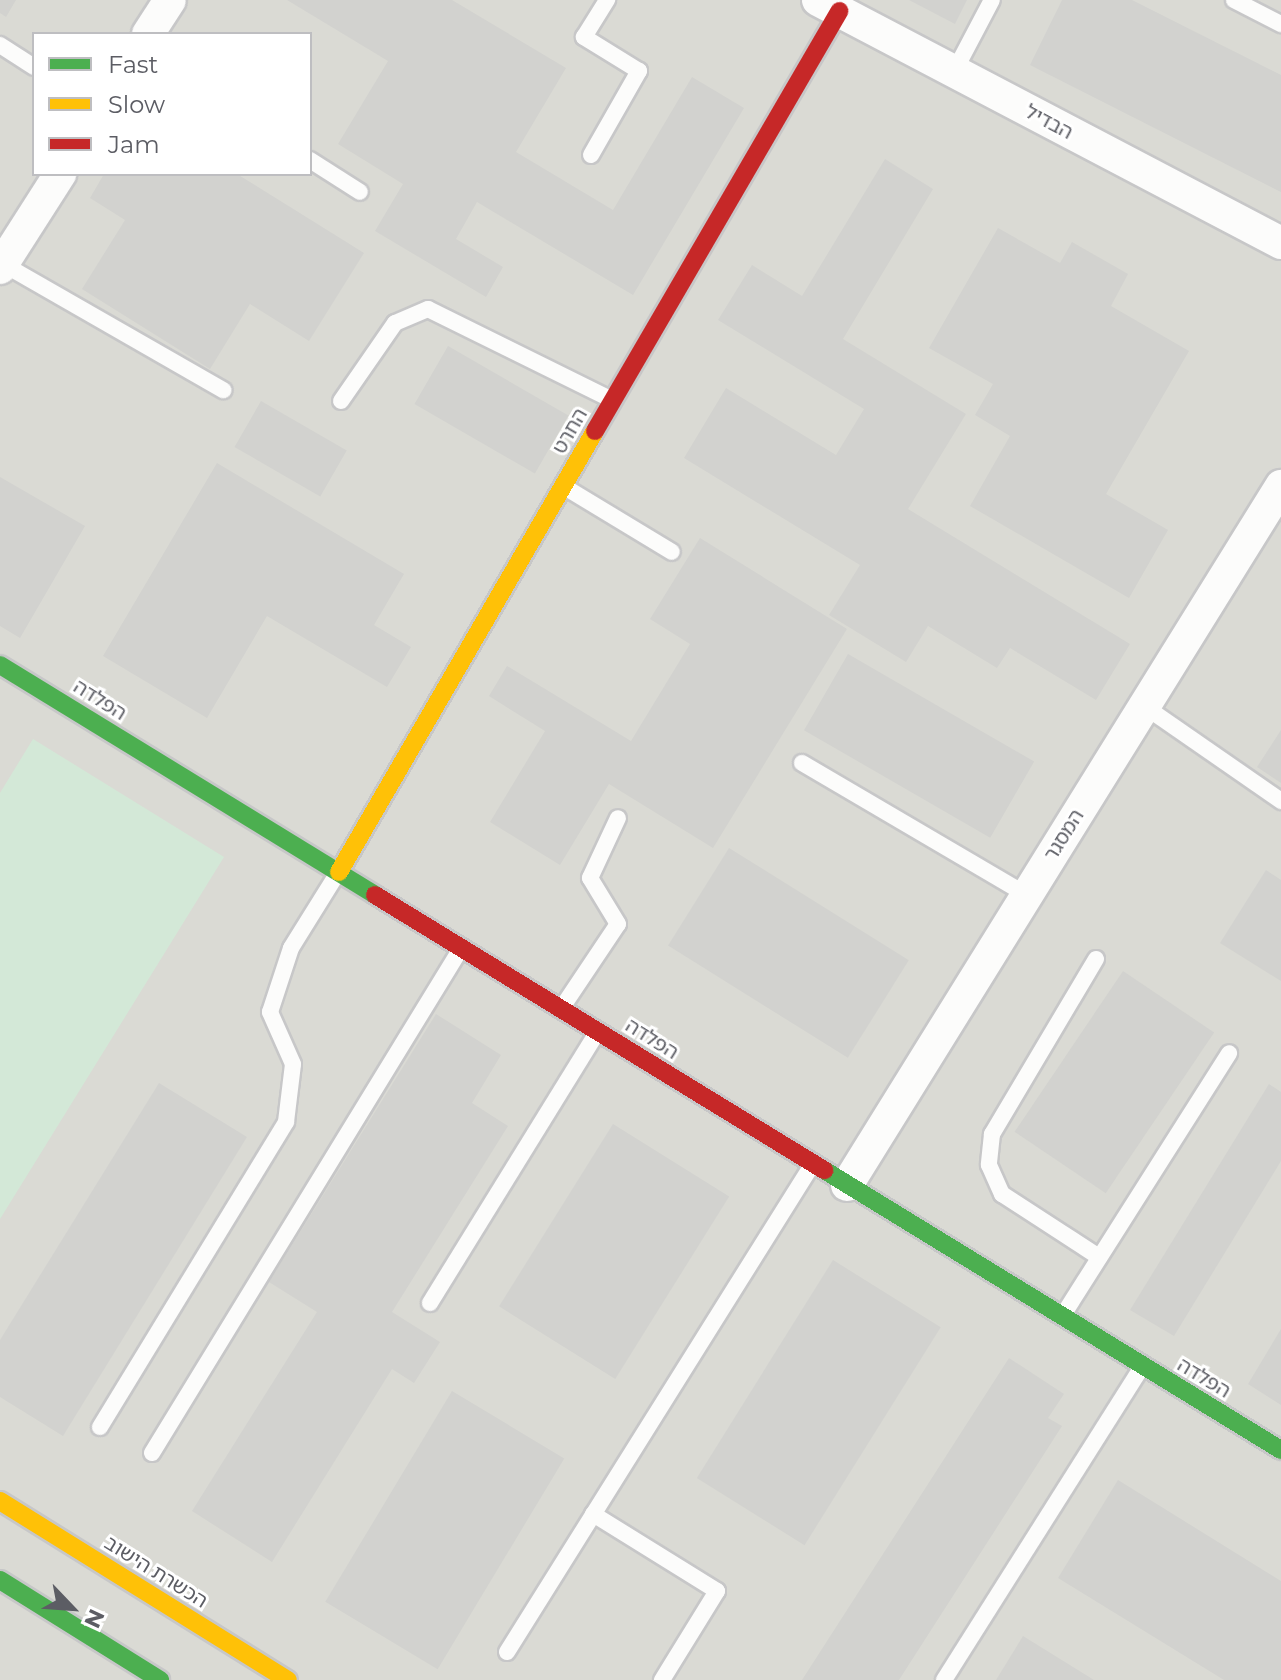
<!DOCTYPE html>
<html>
<head>
<meta charset="utf-8">
<style>
	body { margin:0 }
	#map { position:relative; width:1281px; height:1680px; overflow:hidden; background:#ebebe6; font-family:Montserrat,"Noto Sans Hebrew",sans-serif }
	div>[style] { position:absolute }
	.industrial>* { inset:0; background:#dadad4 }
	.green>* { inset:0; background:#d3e8d7 }
	.building>* { inset:0; background:#d2d2cf; transform-origin:0 0 }
	.roads { filter:drop-shadow(2px 0 #c7c7c8) drop-shadow(-2px 0 #c7c7c8) drop-shadow(0 2px #c7c7c8) drop-shadow(0 -2px #c7c7c8) }
	.lane>* { height:16px; margin:-8px; padding:0 8px; transform-origin:8px; border-radius:8px; background:#fcfcfb }
	.street>* { height:32px; margin:-16px; padding:0 16px; transform-origin:16px; border-radius:16px; background:#fcfcfb }
	.fast>* { height:18px; margin:-9px; padding:0 9px; transform-origin:9px; border-radius:9px; background:#4caf50 }
	.slow>* { height:18px; margin:-9px; padding:0 9px; transform-origin:9px; border-radius:9px; background:#ffc107 }
	.jam>* { height:18px; margin:-9px; padding:0 9px; transform-origin:9px; border-radius:9px; background:#c62828 }
	span { translate:-50% -50%; white-space:nowrap; text-align:center; line-height:1.15; -webkit-text-stroke:6px #fff; paint-order:stroke }
	.street-label { font-size:20px; color:#5c5d64 }
	.legend { position:absolute; left:32px; top:32px; width:280px; height:144px; box-sizing:border-box; background:#fff; border:2px solid #bebec1; margin:0; padding:10px 14px; list-style:none; font-size:24px; color:#5c5d64 }
	.legend li { display:flex; align-items:center; gap:16px; height:40px }
	.legend b { width:40px; border:2px solid #bebec1 }
	.north { position:absolute; left:32px; top:1568px; width:80px; height:80px; -webkit-text-stroke:6px #fff; paint-order:stroke; rotate:115deg; font-size:22px; font-weight:700; line-height:32px; text-align:center; color:#5c5d64 }
	.north::after { content:''; display:block; margin:auto; width:28px; height:36px; background:#5c5d64; clip-path:polygon(50% 0,100% 100%,50% 72%,0 100%) }
</style>
</head>
<body>
<div id="map">
	<div class="industrial">
		<i style="clip-path:polygon(evenodd,0 0,1281px 0,1281px 1680px,0 1680px,0 0,34px 34px,310px 34px,310px 174px,34px 174px,34px 34px)"></i>
	</div>
	<div class="green">
		<i style="clip-path:polygon(33px 739px,224px 857px,0 1219px,0 793px)"></i>
	</div>
	<div class="building">
		<i style="clip-path:polygon(0 0,16px 0,6px 17px,0 13px)"></i>
		<i style="clip-path:polygon(287px 0,452px 0,566px 68px,516px 152px,613px 210px,692px 77px,744px 108px,633px 295px,477px 202px,456px 239px,503px 267px,486px 297px,375px 231px,403px 184px,338px 144px,388px 61px)"></i>
		<i style="clip-path:polygon(909px 0,967px 0,955px 24px)"></i>
		<i style="clip-path:polygon(1062px 0,1132px 0,1281px 75px,1281px 192px,1030px 65px)"></i>
		<i style="clip-path:polygon(885px 159px,933px 189px,843px 339px,966px 414px,908px 509px,1130px 644px,1096px 700px,1010px 648px,997px 668px,928px 626px,906px 662px,829px 615px,860px 565px,684px 458px,726px 388px,836px 455px,864px 409px,718px 320px,752px 265px,802px 296px)"></i>
		<i style="clip-path:polygon(104px 174px,237px 174px,364px 253px,309px 341px,250px 304px,210px 369px,82px 289px,125px 220px,90px 198px)"></i>
		<i style="clip-path:polygon(998px 228px,1060px 263px,1072px 242px,1128px 274px,1111px 306px,1189px 351px,1106px 494px,1168px 530px,1129px 598px,970px 506px,1010px 436px,975px 415px,993px 384px,929px 348px)"></i>
		<i style="left:448px;top:346px;width:139px;height:67px;rotate:30deg"></i>
		<i style="left:261px;top:401px;width:99px;height:53px;rotate:30deg"></i>
		<i style="clip-path:polygon(217px 463px,404px 574px,374px 625px,411px 647px,387px 687px,267px 616px,207px 718px,103px 656px)"></i>
		<i style="clip-path:polygon(0 477px,85px 526px,20px 638px,0 626px)"></i>
		<i style="clip-path:polygon(700px 538px,847px 629px,713px 848px,609px 784px,560px 865px,490px 822px,545px 731px,489px 696px,507px 666px,631px 741px,690px 644px,650px 619px)"></i>
		<i style="left:848px;top:654px;width:215px;height:88px;rotate:30deg"></i>
		<i style="clip-path:polygon(1281px 730px,1281px 783px,1257px 767px)"></i>
		<i style="left:729px;top:848px;width:212px;height:115px;rotate:32deg"></i>
		<i style="clip-path:polygon(1266px 870px,1281px 880px,1281px 981px,1220px 943px)"></i>
		<i style="left:1123px;top:971px;width:110px;height:194px;rotate:34deg"></i>
		<i style="clip-path:polygon(436px 1014px,501px 1055px,472px 1103px,508px 1126px,392px 1312px,440px 1342px,414px 1383px,392px 1369px,272px 1562px,192px 1511px,317px 1312px,269px 1282px)"></i>
		<i style="clip-path:polygon(159px 1083px,247px 1137px,63px 1436px,0 1397px,0 1340px)"></i>
		<i style="clip-path:polygon(1269px 1084px,1281px 1092px,1281px 1161px,1174px 1336px,1130px 1310px)"></i>
		<i style="left:613px;top:1124px;width:137px;height:215px;rotate:32deg"></i>
		<i style="left:833px;top:1260px;width:127px;height:257px;rotate:32deg"></i>
		<i style="clip-path:polygon(1281px 1329px,1281px 1405px,1248px 1384px)"></i>
		<i style="clip-path:polygon(1009px 1358px,1064px 1394px,1048px 1418px,1062px 1426px,899px 1680px,802px 1680px)"></i>
		<i style="left:452px;top:1391px;width:131px;height:246px;rotate:31deg"></i>
		<i style="clip-path:polygon(1118px 1480px,1281px 1581px,1281px 1680px,1224px 1680px,1058px 1578px)"></i>
		<i style="clip-path:polygon(1023px 1636px,1094px 1680px,996px 1680px)"></i>
	</div>
	<div class="roads">
		<div class="lane">
			<i style="left:1234px;top:0;width:53px;rotate:27.1deg"></i>
			<i style="left:0;top:45px;width:40px;rotate:32.9deg"></i>
			<i style="left:954px;top:72px;width:81px;rotate:-62.2deg"></i>
			<i style="left:591px;top:155px;width:97px;rotate:-60.3deg"></i>
			<i style="left:639px;top:71px;width:65px;rotate:-148.3deg"></i>
			<i style="left:584px;top:37px;width:44px;rotate:-58.1deg"></i>
			<i style="left:310px;top:160px;width:59px;rotate:32.6deg"></i>
			<i style="left:3px;top:264px;width:254px;rotate:29.8deg"></i>
			<i style="left:341px;top:401px;width:95px;rotate:-55.3deg"></i>
			<i style="left:395px;top:323px;width:36px;rotate:-23deg"></i>
			<i style="left:428px;top:309px;width:203px;rotate:26.3deg"></i>
			<i style="left:563px;top:486px;width:127px;rotate:31.2deg"></i>
			<i style="left:1144px;top:706px;width:167px;rotate:34.7deg"></i>
			<i style="left:802px;top:763px;width:261px;rotate:30.4deg"></i>
			<i style="left:1096px;top:959px;width:204px;rotate:120.7deg"></i>
			<i style="left:992px;top:1134px;width:31px;rotate:96deg"></i>
			<i style="left:989px;top:1165px;width:32px;rotate:66deg"></i>
			<i style="left:1002px;top:1194px;width:116px;rotate:33deg"></i>
			<i style="left:561px;top:1009px;width:102px;rotate:-56.2deg"></i>
			<i style="left:618px;top:924px;width:54px;rotate:-121.3deg"></i>
			<i style="left:590px;top:878px;width:66px;rotate:-65deg"></i>
			<i style="left:430px;top:1303px;width:317px;rotate:-58.3deg"></i>
			<i style="left:1063px;top:1315px;width:310px;rotate:-57.6deg"></i>
			<i style="left:100px;top:1427px;width:357px;rotate:-58.6deg"></i>
			<i style="left:286px;top:1122px;width:58px;rotate:-83.1deg"></i>
			<i style="left:293px;top:1064px;width:57px;rotate:-113.9deg"></i>
			<i style="left:270px;top:1012px;width:67px;rotate:-71.8deg"></i>
			<i style="left:291px;top:948px;width:87px;rotate:-58.1deg"></i>
			<i style="left:152px;top:1453px;width:590px;rotate:-58.52deg"></i>
			<i style="left:593px;top:1514px;width:146px;rotate:31.8deg"></i>
			<i style="left:717px;top:1591px;width:105px;rotate:121.7deg"></i>
			<i style="left:507px;top:1652px;width:575px;rotate:-57.94deg"></i>
			<i style="left:944px;top:1680px;width:370px;rotate:-57.7deg"></i>
		</div>
		<div class="street">
			<i style="left:818px;top:0;width:523px;rotate:27.69deg"></i>
			<i style="left:148px;top:34px;width:40px;rotate:-57.1deg"></i>
			<i style="left:0;top:268px;width:112px;rotate:-57.4deg"></i>
			<i style="left:847px;top:1185px;width:823px;rotate:-58.16deg"></i>
		</div>
		<div class="fast">
			<i style="left:0;top:665px;width:440px;rotate:31.5deg"></i>
			<i style="left:824px;top:1170px;width:536px;rotate:31.5deg"></i>
			<i style="left:0;top:1580px;width:189px;rotate:32deg"></i>
		</div>
		<div class="slow">
			<i style="left:339px;top:872px;width:510px;rotate:-59.86deg"></i>
			<i style="left:0;top:1501px;width:339px;rotate:31.9deg"></i>
		</div>
		<div class="jam">
			<i style="left:595px;top:431px;width:486px;rotate:-59.8deg"></i>
			<i style="left:375px;top:895px;width:527px;rotate:31.49deg"></i>
		</div>
	</div>
	<div class="street-label">
		<span style="left:1049px;top:122px;rotate:28deg">הבדיל</span>
		<span style="left:570px;top:431px;rotate:-60deg">החרט</span>
		<span style="left:100px;top:700px;rotate:32deg">הפלדה</span>
		<span style="left:1064px;top:835px;rotate:-58deg">המסגר</span>
		<span style="left:652px;top:1039px;rotate:32deg">הפלדה</span>
		<span style="left:1204px;top:1378px;rotate:31deg">הפלדה</span>
		<span style="left:156px;top:1572px;rotate:32deg">הכשרת הישוב</span>
	</div>
	<ul class="legend">
	<li><b style="height:10px;background:#4caf50"></b>Fast</li>
	<li><b style="height:10px;background:#ffc107"></b>Slow</li>
	<li><b style="height:10px;background:#c62828"></b>Jam</li>
	</ul>
	<div class="north">N</div>
</div>
</body>
</html>
